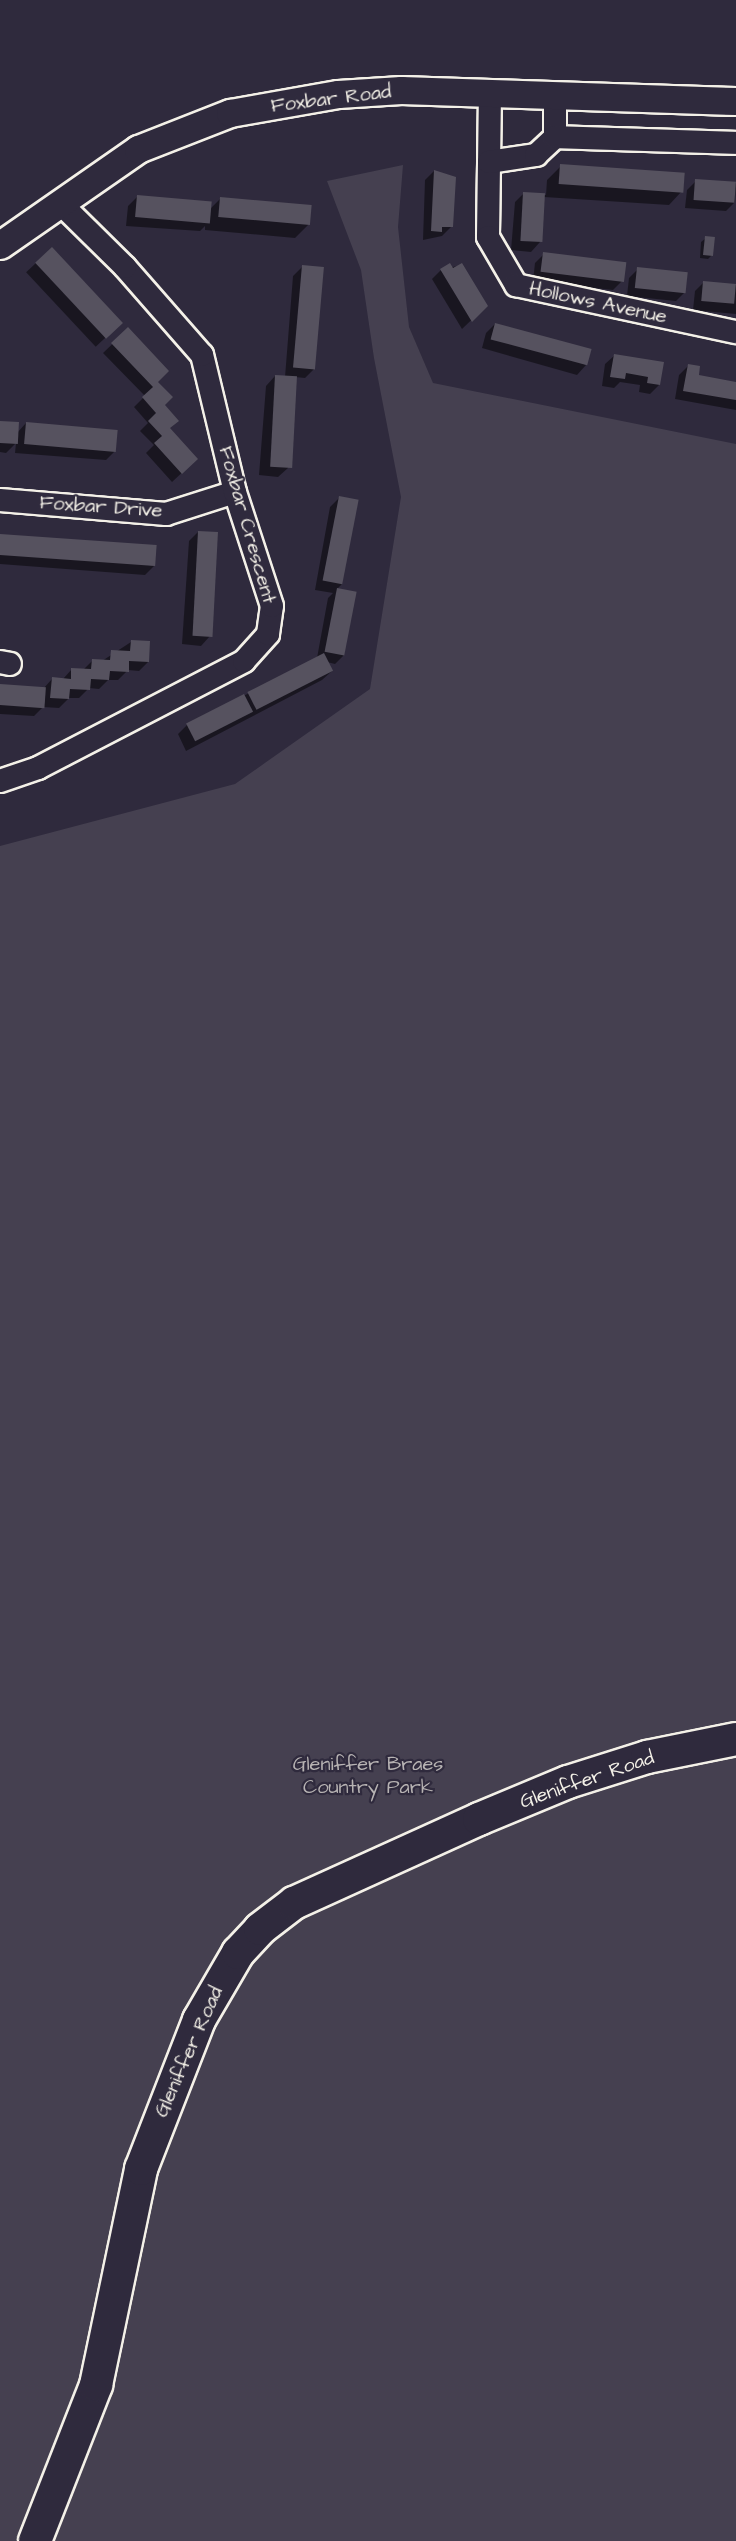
<!DOCTYPE html>
<html>
<head>
<meta charset="utf-8">
<style>
	body { margin:0 }
	#map { position:relative; width:736px; height:2541px; overflow:hidden; background:#2f2a3d; font-family:"Architects Daughter",sans-serif }
	div>[style] { position:absolute }
	.green>* { inset:0; background:#454050 }
	.shadow>* { inset:0; background:#0007; transform-origin:0 0 }
	.building>* { inset:0; background:#56525f; transform-origin:0 0 }
	.roads { filter:drop-shadow(2px 0 #f4f1e8) drop-shadow(-2px 0 #f4f1e8) drop-shadow(0 2px #f4f1e8) drop-shadow(0 -2px #f4f1e8) }
	.minor>* { height:22px; margin:-11px; padding:0 11px; transform-origin:11px; border-radius:11px; background:#2f2a3d }
	.tertiary>* { height:27px; margin:-13.5px; padding:0 13.5px; transform-origin:13.5px; border-radius:13.5px; background:#2f2a3d }
	.secondary>* { height:32px; margin:-16px; padding:0 16px; transform-origin:16px; border-radius:16px; background:#2f2a3d }
	span { translate:-50% -50%; white-space:nowrap; text-align:center; line-height:1.15; -webkit-text-stroke:4.5px #2f2a3d; paint-order:stroke }
	.street-label { font-size:20px; color:#f4f1e8 }
	.park-label { font-size:20px; color:#b7b3b3 }
</style>
</head>
<body>
<div id="map">
	<div class="green">
		<i style="clip-path:polygon(403px 165px,398px 227px,409px 327px,433px 383px,736px 444px,736px 2541px,0 2541px,0 846px,235px 784px,370px 689px,401px 497px,374px 358px,361px 270px,327px 181px)"></i>
	</div>
	<div class="shadow">
		<i style="clip-path:polygon(561px 166px,682px 191px,669px 205px,544px 197px,540px 242px,531px 252px,511px 250px,515px 202px,524px 193px,546px 195px,547px 180px)"></i>
		<i style="clip-path:polygon(434px 171px,451px 227px,442px 236px,423px 240px,425px 180px)"></i>
		<i style="clip-path:polygon(696px 181px,736px 183px,735px 202px,726px 211px,685px 208px,687px 190px)"></i>
		<i style="clip-path:polygon(137px 197px,210px 209px,220px 199px,309px 224px,295px 238px,205px 230px,205px 226px,200px 231px,126px 226px,128px 206px)"></i>
		<i style="clip-path:polygon(706px 238px,712px 255px,708px 259px,700px 258px,701px 242px)"></i>
		<i style="left:51px;top:249px;width:102px;height:34px;rotate:47deg"></i>
		<i style="clip-path:polygon(544px 254px,622px 281px,613px 290px,533px 281px,535px 263px)"></i>
		<i style="clip-path:polygon(461px 265px,486px 306px,462px 329px,432px 279px,441px 270px)"></i>
		<i style="clip-path:polygon(302px 267px,314px 369px,305px 378px,295px 377px,288px 468px,278px 477px,259px 475px,266px 386px,275px 376px,285px 377px,293px 276px)"></i>
		<i style="clip-path:polygon(638px 269px,685px 292px,676px 301px,627px 296px,629px 278px)"></i>
		<i style="clip-path:polygon(704px 282px,736px 285px,736px 314px,693px 310px,695px 291px)"></i>
		<i style="clip-path:polygon(495px 324px,586px 365px,577px 375px,482px 348px,486px 333px)"></i>
		<i style="clip-path:polygon(127px 330px,156px 382px,169px 429px,187px 468px,172px 482px,146px 453px,154px 445px,140px 431px,148px 423px,134px 407px,145px 396px,103px 353px)"></i>
		<i style="clip-path:polygon(615px 355px,663px 363px,659px 385px,650px 394px,639px 392px,640px 385px,620px 382px,614px 388px,602px 386px,605px 364px)"></i>
		<i style="clip-path:polygon(688px 366px,697px 376px,736px 384px,736px 410px,675px 399px,679px 375px)"></i>
		<i style="clip-path:polygon(0 422px,17px 433px,26px 423px,115px 451px,106px 460px,15px 453px,16px 443px,6px 453px,0 452px)"></i>
		<i style="clip-path:polygon(339px 498px,342px 584px,337px 589px,344px 655px,335px 664px,327px 662px,332px 671px,322px 680px,186px 751px,178px 734px,187px 725px,317px 658px,328px 598px,333px 593px,315px 590px,330px 507px)"></i>
		<i style="clip-path:polygon(198px 532px,210px 636px,201px 646px,182px 644px,189px 541px)"></i>
		<i style="clip-path:polygon(0 535px,154px 566px,145px 575px,0 564px)"></i>
		<i style="clip-path:polygon(131px 642px,148px 662px,139px 671px,128px 670px,118px 680px,108px 680px,99px 689px,89px 688px,79px 698px,69px 698px,59px 708px,43px 707px,34px 716px,0 714px,0 685px,43px 689px,52px 679px,63px 679px,72px 669px,83px 670px,93px 660px,102px 661px)"></i>
	</div>
	<div class="building">
		<i style="left:560px;top:164px;width:125px;height:20px;rotate:4deg"></i>
		<i style="clip-path:polygon(434px 170px,456px 177px,453px 227px,442px 227px,442px 232px,431px 231px)"></i>
		<i style="left:695px;top:179px;width:41px;height:21px;rotate:4deg"></i>
		<i style="left:523px;top:192px;width:22px;height:49px;rotate:3deg"></i>
		<i style="left:137px;top:195px;width:75px;height:22px;rotate:5deg"></i>
		<i style="left:220px;top:197px;width:92px;height:20px;rotate:5deg"></i>
		<i style="left:705px;top:236px;width:10px;height:19px;rotate:6deg"></i>
		<i style="left:52px;top:247px;width:104px;height:23px;rotate:47deg"></i>
		<i style="left:543px;top:252px;width:84px;height:20px;rotate:7deg"></i>
		<i style="clip-path:polygon(450px 263px,453px 268px,462px 263px,488px 306px,472px 322px,440px 269px)"></i>
		<i style="left:302px;top:265px;width:22px;height:103px;rotate:5deg"></i>
		<i style="left:637px;top:267px;width:51px;height:21px;rotate:6deg"></i>
		<i style="left:703px;top:281px;width:33px;height:20px;rotate:5deg"></i>
		<i style="left:495px;top:323px;width:100px;height:17px;rotate:15deg"></i>
		<i style="clip-path:polygon(128px 327px,169px 371px,158px 382px,173px 397px,165px 405px,179px 421px,170px 428px,198px 459px,182px 474px,154px 443px,162px 436px,148px 421px,156px 413px,142px 397px,153px 387px,111px 343px)"></i>
		<i style="clip-path:polygon(614px 354px,664px 362px,660px 385px,647px 383px,648px 377px,626px 373px,625px 379px,610px 377px)"></i>
		<i style="clip-path:polygon(688px 364px,700px 366px,699px 375px,736px 382px,736px 400px,683px 391px)"></i>
		<i style="left:275px;top:375px;width:22px;height:92px;rotate:3deg"></i>
		<i style="left:0;top:421px;width:19px;height:22px;rotate:3deg"></i>
		<i style="left:26px;top:422px;width:92px;height:22px;rotate:5deg"></i>
		<i style="left:339px;top:496px;width:20px;height:86px;rotate:11deg"></i>
		<i style="left:198px;top:531px;width:20px;height:105px;rotate:3deg"></i>
		<i style="left:0;top:534px;width:157px;height:21px;rotate:4deg"></i>
		<i style="left:337px;top:588px;width:20px;height:65px;rotate:11deg"></i>
		<i style="clip-path:polygon(131px 640px,150px 641px,149px 662px,129px 661px,129px 672px,110px 671px,109px 680px,91px 679px,90px 690px,70px 689px,69px 699px,50px 698px,52px 677px,71px 679px,71px 668px,91px 669px,92px 659px,110px 660px,111px 650px,130px 651px)"></i>
		<i style="left:324px;top:653px;width:20px;height:86px;rotate:63deg"></i>
		<i style="left:0;top:684px;width:46px;height:21px;rotate:4deg"></i>
		<i style="left:244px;top:694px;width:20px;height:65px;rotate:63deg"></i>
	</div>
	<div class="roads">
		<div class="minor">
			<i style="left:490px;top:92px;width:145px;rotate:90.8deg"></i>
			<i style="left:488px;top:237px;width:56px;rotate:59.7deg"></i>
			<i style="left:516px;top:285px;width:225px;rotate:12.1deg"></i>
			<i style="left:555px;top:94px;width:43px;rotate:90deg"></i>
			<i style="left:489px;top:162px;width:48px;rotate:-8.5deg"></i>
			<i style="left:536px;top:155px;width:26px;rotate:-43deg"></i>
			<i style="left:555px;top:137px;width:181px;rotate:1.9deg"></i>
			<i style="left:0;top:500px;width:167px;rotate:4.8deg"></i>
			<i style="left:166px;top:514px;width:72px;rotate:-17.7deg"></i>
			<i style="left:0;top:662px;width:10px;rotate:11deg"></i>
			<i style="left:0;top:781px;width:40px;rotate:-18.9deg"></i>
			<i style="left:38px;top:768px;width:232px;rotate:-27.4deg"></i>
			<i style="left:244px;top:661px;width:36px;rotate:-48deg"></i>
			<i style="left:268px;top:634px;width:28px;rotate:-82deg"></i>
			<i style="left:272px;top:606px;width:120px;rotate:-108deg"></i>
			<i style="left:235px;top:492px;width:141px;rotate:-103.5deg"></i>
			<i style="left:202px;top:355px;width:117px;rotate:-131.2deg"></i>
			<i style="left:125px;top:267px;width:91px;rotate:-135.4deg"></i>
		</div>
		<div class="tertiary">
			<i style="left:0;top:245px;width:168px;rotate:-34.8deg"></i>
			<i style="left:138px;top:149px;width:99px;rotate:-21.4deg"></i>
			<i style="left:230px;top:113px;width:110px;rotate:-10deg"></i>
			<i style="left:338px;top:94px;width:63px;rotate:-3.6deg"></i>
			<i style="left:401px;top:90px;width:335px;rotate:1.9deg"></i>
		</div>
		<div class="secondary">
			<i style="left:35px;top:2541px;width:168px;rotate:-68.6deg"></i>
			<i style="left:96px;top:2385px;width:221px;rotate:-78.2deg"></i>
			<i style="left:141px;top:2169px;width:160px;rotate:-68.7deg"></i>
			<i style="left:199px;top:2020px;width:78px;rotate:-59.8deg"></i>
			<i style="left:238px;top:1953px;width:33px;rotate:-47deg"></i>
			<i style="left:260px;top:1929px;width:43px;rotate:-37.4deg"></i>
			<i style="left:294px;top:1903px;width:203px;rotate:-24.4deg"></i>
			<i style="left:479px;top:1819px;width:96px;rotate:-22.6deg"></i>
			<i style="left:568px;top:1782px;width:83px;rotate:-17.6deg"></i>
			<i style="left:647px;top:1757px;width:91px;rotate:-11.4deg"></i>
		</div>
	</div>
	<div class="street-label">
		<span style="left:331px;top:99px;rotate:-7deg">Foxbar Road</span>
		<span style="left:598px;top:303px;rotate:12deg">Hollows Avenue</span>
		<span style="left:101px;top:507px;rotate:4deg">Foxbar Drive</span>
		<span style="left:247px;top:525px;rotate:74deg">Foxbar Crescent</span>
		<span style="left:587px;top:1780px;rotate:-19deg">Gleniffer Road</span>
		<span style="left:189px;top:2052px;rotate:-66deg">Gleniffer Road</span>
	</div>
	<div class="park-label">
		<span style="left:368px;top:1776px">Gleniffer Braes<br>Country Park</span>
	</div>
</div>
</body>
</html>
